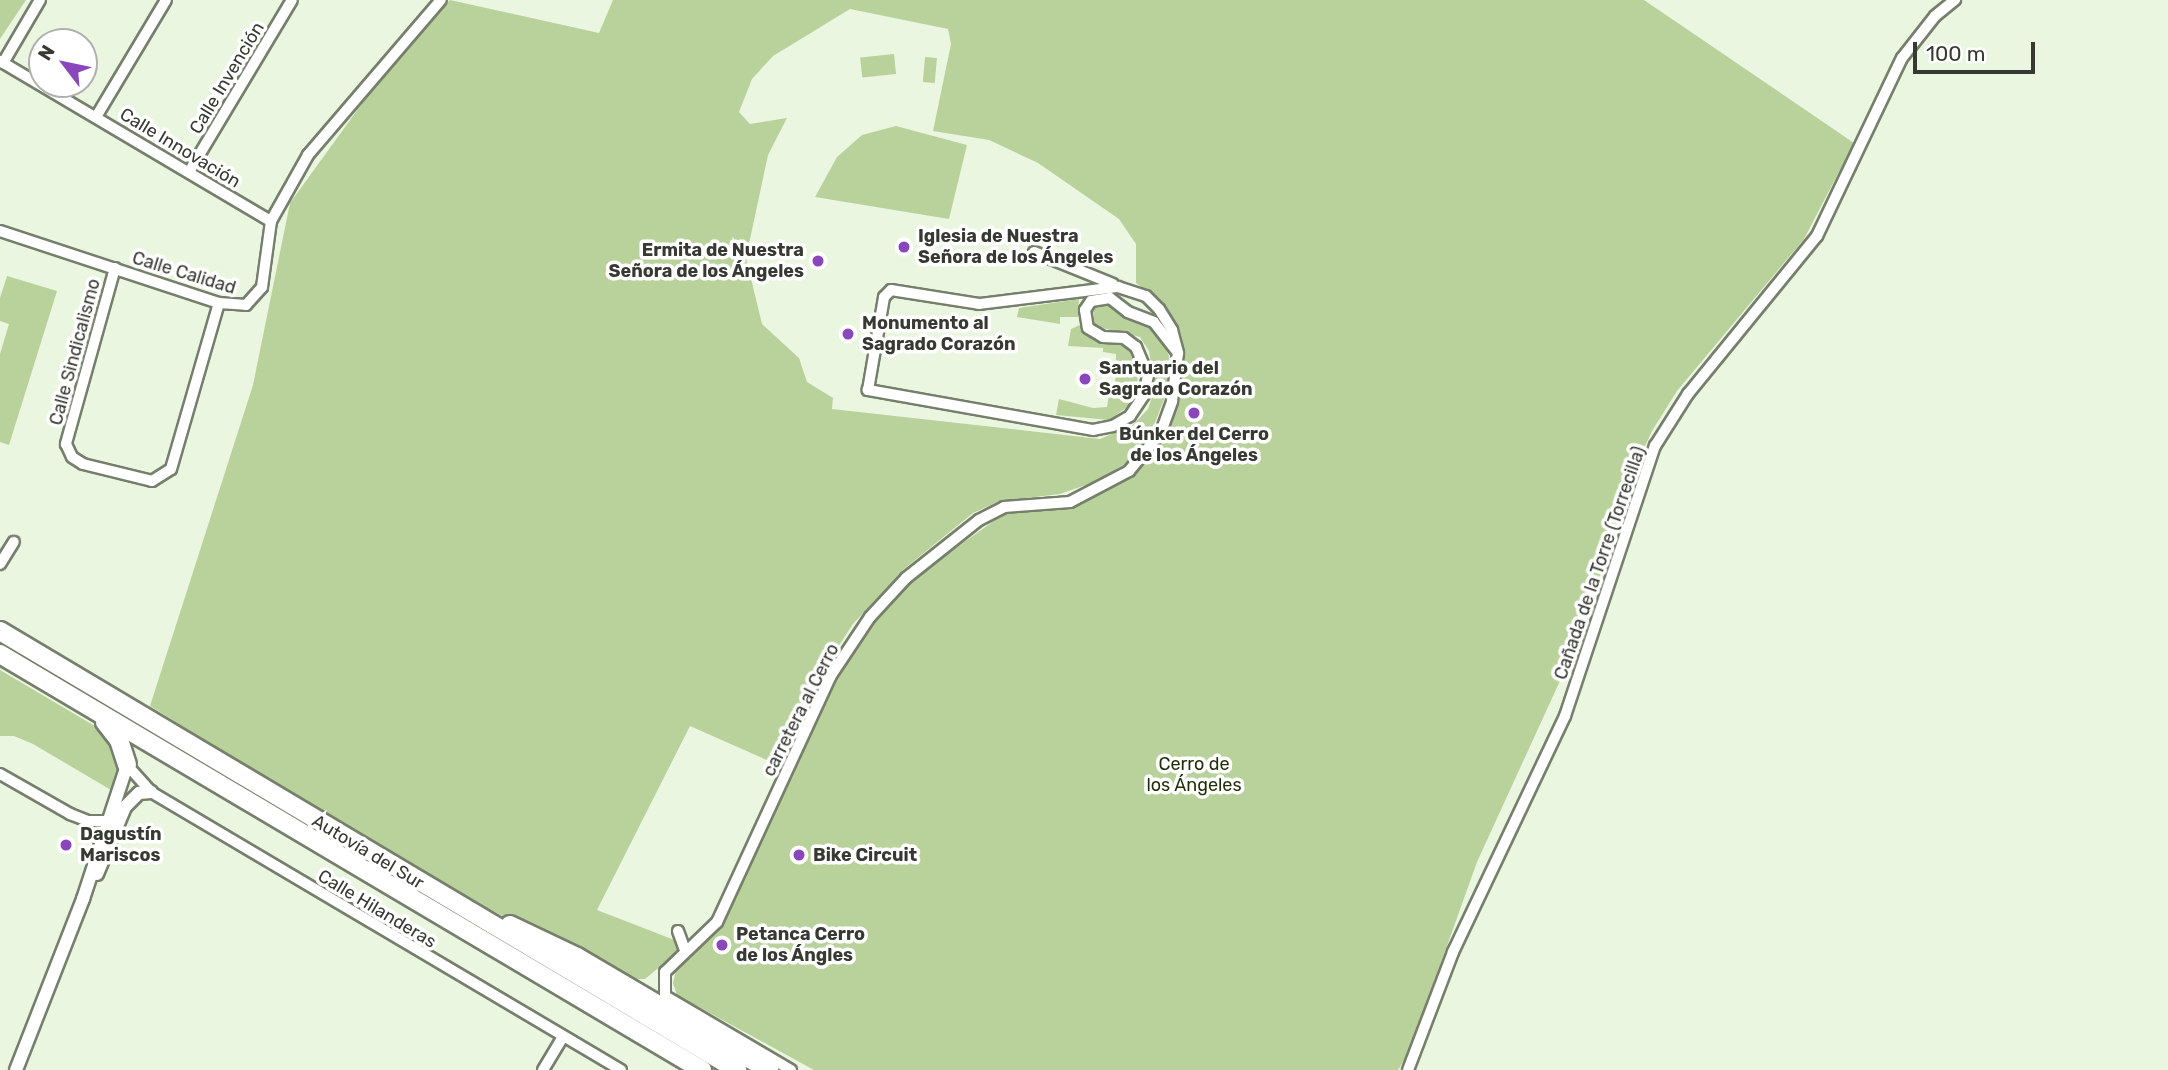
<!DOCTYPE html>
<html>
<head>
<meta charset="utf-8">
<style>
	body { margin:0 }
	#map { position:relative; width:2168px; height:1070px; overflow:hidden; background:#ebf6e0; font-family:Rubik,sans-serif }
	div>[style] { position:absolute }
	.green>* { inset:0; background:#b9d29c; transform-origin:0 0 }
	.roads { filter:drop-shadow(2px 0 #767f6c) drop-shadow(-2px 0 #767f6c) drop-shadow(0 2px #767f6c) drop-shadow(0 -2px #767f6c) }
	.minor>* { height:10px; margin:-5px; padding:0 5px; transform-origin:5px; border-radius:5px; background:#fff }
	.tertiary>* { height:12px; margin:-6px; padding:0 6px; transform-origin:6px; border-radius:6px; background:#fff }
	.motorway>* { height:18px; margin:-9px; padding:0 9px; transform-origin:9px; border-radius:9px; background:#fff }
	.dots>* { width:19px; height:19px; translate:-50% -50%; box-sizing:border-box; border:4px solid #fff; border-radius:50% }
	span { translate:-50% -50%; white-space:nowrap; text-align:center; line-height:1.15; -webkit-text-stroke:7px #fff; paint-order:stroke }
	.street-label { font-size:18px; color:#363a32 }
	.poi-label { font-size:18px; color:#363a32; font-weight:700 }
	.left { translate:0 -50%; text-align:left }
	.right { translate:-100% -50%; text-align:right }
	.park-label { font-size:18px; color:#1f2f05 }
	.north { position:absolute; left:28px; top:28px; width:70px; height:70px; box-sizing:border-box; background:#fff; border:2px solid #afb0ad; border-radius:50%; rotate:302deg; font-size:19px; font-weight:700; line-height:28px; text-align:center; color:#363a32 }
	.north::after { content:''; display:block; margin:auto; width:24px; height:32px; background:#8a47bb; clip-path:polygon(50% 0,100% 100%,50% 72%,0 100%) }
	.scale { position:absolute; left:1913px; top:42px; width:122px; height:32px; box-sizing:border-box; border:4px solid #363a32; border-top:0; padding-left:9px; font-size:21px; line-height:24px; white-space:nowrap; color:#363a32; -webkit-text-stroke:5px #fff; paint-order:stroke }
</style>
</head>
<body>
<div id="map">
	<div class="green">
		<i style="clip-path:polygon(0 0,26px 0,0 39px)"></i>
		<i style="clip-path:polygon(450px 0,599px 33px,613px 0,1644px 0,1854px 143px,1804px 239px,1677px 391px,1652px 431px,1634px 470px,1581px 635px,1477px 862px,1409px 1052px,1398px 1070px,814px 1070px,677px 995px,673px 983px,676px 971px,723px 926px,830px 677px,866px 628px,909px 581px,1008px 511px,1071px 507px,1133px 477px,1170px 428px,1180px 397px,1183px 344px,1176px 322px,1164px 304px,1136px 283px,1136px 244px,1119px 219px,1038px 163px,989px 140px,933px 131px,951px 44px,948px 29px,850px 9px,773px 56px,752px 79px,739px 112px,750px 124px,787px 118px,768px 155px,746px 258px,762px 324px,799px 358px,807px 382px,833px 398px,832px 409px,1100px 439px,1133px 425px,1148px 409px,1155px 388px,1149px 351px,1140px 337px,1094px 326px,1093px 308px,1107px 303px,1134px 322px,1153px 329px,1162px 339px,1169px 356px,1167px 392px,1152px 430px,1130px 461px,1097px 481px,1060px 494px,1000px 501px,973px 513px,904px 569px,853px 624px,838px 647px,824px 685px,778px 765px,690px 726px,597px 910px,677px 941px,683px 947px,674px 955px,645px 979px,629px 979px,433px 881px,150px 706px,253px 385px,290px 203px,379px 80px)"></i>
		<i style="left:894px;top:54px;width:20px;height:34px;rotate:84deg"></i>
		<i style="left:925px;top:57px;width:12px;height:25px;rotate:5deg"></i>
		<i style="clip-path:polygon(896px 126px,967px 145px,949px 219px,815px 197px,837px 157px,862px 135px)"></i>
		<i style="clip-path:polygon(7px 276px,57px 291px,9px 445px,0 442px,0 354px,9px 324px,0 321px,0 298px)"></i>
		<i style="clip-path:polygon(1079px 299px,1078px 317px,1060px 317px,1060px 324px,1017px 317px,1019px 308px)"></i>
		<i style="clip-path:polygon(1080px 325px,1093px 339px,1122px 344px,1133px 353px,1138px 369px,1137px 392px,1130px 405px,1109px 420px,1056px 415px,1059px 399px,1093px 408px,1107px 407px,1110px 388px,1115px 389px,1116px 354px,1103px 352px,1103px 348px,1068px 346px,1071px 329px)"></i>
		<i style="clip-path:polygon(0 670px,110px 735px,121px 765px,115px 787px,111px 790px,33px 744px,14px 736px,0 736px)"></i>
	</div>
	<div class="roads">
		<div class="minor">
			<i style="left:0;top:61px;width:315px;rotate:30.6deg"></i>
			<i style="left:3px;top:63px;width:73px;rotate:-59.6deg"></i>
			<i style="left:96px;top:117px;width:136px;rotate:-59.1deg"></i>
			<i style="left:189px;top:172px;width:200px;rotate:-59.1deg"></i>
			<i style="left:0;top:231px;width:231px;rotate:18.2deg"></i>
			<i style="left:219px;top:303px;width:27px;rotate:4deg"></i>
			<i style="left:246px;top:305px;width:24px;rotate:-48deg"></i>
			<i style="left:262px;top:287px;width:67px;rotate:-82.2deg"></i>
			<i style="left:271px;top:221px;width:76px;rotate:-60.7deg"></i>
			<i style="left:308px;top:155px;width:204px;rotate:-49.4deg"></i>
			<i style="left:1034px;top:252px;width:85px;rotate:22.1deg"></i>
			<i style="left:115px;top:268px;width:183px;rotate:105.6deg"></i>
			<i style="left:66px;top:444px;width:14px;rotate:65deg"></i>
			<i style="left:72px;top:457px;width:13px;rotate:32deg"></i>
			<i style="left:83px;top:464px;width:71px;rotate:13.8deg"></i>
			<i style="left:152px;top:481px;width:22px;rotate:-32deg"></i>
			<i style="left:171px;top:469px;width:173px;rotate:-73.9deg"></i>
			<i style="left:1118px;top:287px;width:29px;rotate:18deg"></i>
			<i style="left:1146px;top:296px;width:18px;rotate:45deg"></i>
			<i style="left:1159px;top:309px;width:25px;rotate:58deg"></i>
			<i style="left:1172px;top:330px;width:24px;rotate:75deg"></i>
			<i style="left:1178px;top:353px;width:39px;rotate:-128deg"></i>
			<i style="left:1154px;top:322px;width:28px;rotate:-159deg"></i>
			<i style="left:1128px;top:312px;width:23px;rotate:-142deg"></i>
			<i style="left:1110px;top:298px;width:19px;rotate:171deg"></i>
			<i style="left:1091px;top:301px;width:11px;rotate:124deg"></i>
			<i style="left:1085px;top:310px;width:18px;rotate:81deg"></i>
			<i style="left:1088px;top:328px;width:17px;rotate:31deg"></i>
			<i style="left:1103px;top:337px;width:21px;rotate:3deg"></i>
			<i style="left:1124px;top:338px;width:15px;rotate:37deg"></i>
			<i style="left:1136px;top:347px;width:30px;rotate:67deg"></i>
			<i style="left:1148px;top:375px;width:20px;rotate:101deg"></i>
			<i style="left:1144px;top:395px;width:25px;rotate:124deg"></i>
			<i style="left:1130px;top:416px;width:20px;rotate:150deg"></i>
			<i style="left:1113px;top:426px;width:20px;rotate:169deg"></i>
			<i style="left:1093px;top:430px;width:229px;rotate:-169.9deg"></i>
			<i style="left:868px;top:390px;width:94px;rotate:-80.2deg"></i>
			<i style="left:884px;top:297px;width:10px;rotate:-45deg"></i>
			<i style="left:891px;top:290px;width:89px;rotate:9deg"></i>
			<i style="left:979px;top:304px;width:140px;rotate:-7deg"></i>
			<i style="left:0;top:564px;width:26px;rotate:-58deg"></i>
			<i style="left:127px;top:765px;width:36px;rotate:48deg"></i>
			<i style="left:151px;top:792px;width:546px;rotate:30.6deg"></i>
			<i style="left:0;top:774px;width:81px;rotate:29.7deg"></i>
			<i style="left:70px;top:814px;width:19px;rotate:21deg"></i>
			<i style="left:88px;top:821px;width:19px"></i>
			<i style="left:678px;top:931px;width:20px;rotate:70deg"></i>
			<i style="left:543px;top:1070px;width:39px;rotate:-59deg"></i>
			<i style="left:791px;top:1070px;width:146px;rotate:-149.6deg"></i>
			<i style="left:665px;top:996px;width:24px;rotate:-90deg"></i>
			<i style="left:665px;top:972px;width:72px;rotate:-43.9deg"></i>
			<i style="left:717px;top:922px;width:270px;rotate:-65.2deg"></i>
			<i style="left:830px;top:677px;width:72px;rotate:-56.3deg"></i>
			<i style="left:870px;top:617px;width:53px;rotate:-47.3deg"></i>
			<i style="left:906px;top:578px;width:93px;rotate:-38.5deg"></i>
			<i style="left:979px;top:520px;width:28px;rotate:-27deg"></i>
			<i style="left:1004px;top:507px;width:66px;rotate:-4.3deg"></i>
			<i style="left:1070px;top:502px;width:67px;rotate:-27.7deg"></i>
			<i style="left:1129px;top:471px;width:50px;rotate:-50.6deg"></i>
			<i style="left:1161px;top:432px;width:33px;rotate:-70deg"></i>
			<i style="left:1172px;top:401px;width:48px;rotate:-82.9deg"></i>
			<i style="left:1408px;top:1070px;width:126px;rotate:-69.1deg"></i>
			<i style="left:1453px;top:952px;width:261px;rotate:-64.6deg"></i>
			<i style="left:1565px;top:716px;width:285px;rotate:-71.6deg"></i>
			<i style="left:1655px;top:446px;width:62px;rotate:-57.6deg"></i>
			<i style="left:1688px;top:394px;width:204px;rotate:-50.8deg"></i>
			<i style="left:1817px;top:236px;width:197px;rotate:-64.5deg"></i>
			<i style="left:1902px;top:58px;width:53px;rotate:-51.8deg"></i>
			<i style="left:1935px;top:16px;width:26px;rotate:-39deg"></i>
		</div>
		<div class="tertiary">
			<i style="left:97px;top:874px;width:73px;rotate:-67.3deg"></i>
			<i style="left:125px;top:807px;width:20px;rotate:-45deg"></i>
			<i style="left:139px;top:793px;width:12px;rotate:-5deg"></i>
			<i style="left:16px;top:1070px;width:184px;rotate:-68.6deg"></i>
			<i style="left:83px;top:899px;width:141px;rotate:-71.8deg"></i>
		</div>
		<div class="motorway">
			<i style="left:0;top:631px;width:858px;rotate:30.78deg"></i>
			<i style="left:0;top:654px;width:816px;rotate:30.65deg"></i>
			<i style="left:105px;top:722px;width:23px;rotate:52deg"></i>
			<i style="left:119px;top:740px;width:26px;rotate:72deg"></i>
			<i style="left:510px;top:925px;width:74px;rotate:25.5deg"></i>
			<i style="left:577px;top:957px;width:223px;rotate:30.5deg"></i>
		</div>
	</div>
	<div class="dots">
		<i style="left:904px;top:247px;background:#8a47bb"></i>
		<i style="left:818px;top:261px;background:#8a47bb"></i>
		<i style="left:848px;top:334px;background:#8a47bb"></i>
		<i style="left:1085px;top:379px;background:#8a47bb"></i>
		<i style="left:1194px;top:413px;background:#8a47bb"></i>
		<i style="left:66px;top:845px;background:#8a47bb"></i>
		<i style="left:799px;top:855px;background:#8a47bb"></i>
		<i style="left:722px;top:945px;background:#8a47bb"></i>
	</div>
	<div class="street-label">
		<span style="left:227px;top:78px;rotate:-59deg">Calle Invención</span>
		<span style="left:180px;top:148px;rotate:31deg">Calle Innovación</span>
		<span style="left:184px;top:273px;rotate:17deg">Calle Calidad</span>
		<span style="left:75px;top:352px;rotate:-75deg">Calle Sindicalismo</span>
		<span style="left:1600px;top:563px;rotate:-71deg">Cañada de la Torre (Torrecilla)</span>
		<span style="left:801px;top:710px;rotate:-63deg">carretera al Cerro</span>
		<span style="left:368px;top:852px;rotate:31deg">Autovía del Sur</span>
		<span style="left:377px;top:909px;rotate:31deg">Calle Hilanderas</span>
	</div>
	<div class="poi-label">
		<span class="left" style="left:918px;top:247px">Iglesia de Nuestra<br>Señora de los Ángeles</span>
		<span class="right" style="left:804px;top:261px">Ermita de Nuestra<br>Señora de los Ángeles</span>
		<span class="left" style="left:862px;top:334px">Monumento al<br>Sagrado Corazón</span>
		<span class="left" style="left:1099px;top:379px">Santuario del<br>Sagrado Corazón</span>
		<span style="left:1194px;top:445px">Búnker del Cerro<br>de los Ángeles</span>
		<span class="left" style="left:80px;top:845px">Dagustín<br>Mariscos</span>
		<span class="left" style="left:813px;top:855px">Bike Circuit</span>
		<span class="left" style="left:736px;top:945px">Petanca Cerro<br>de los Ángles</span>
	</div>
	<div class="park-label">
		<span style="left:1194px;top:775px">Cerro de<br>los Ángeles</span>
	</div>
	<div class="north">N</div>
	<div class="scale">100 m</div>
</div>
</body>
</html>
